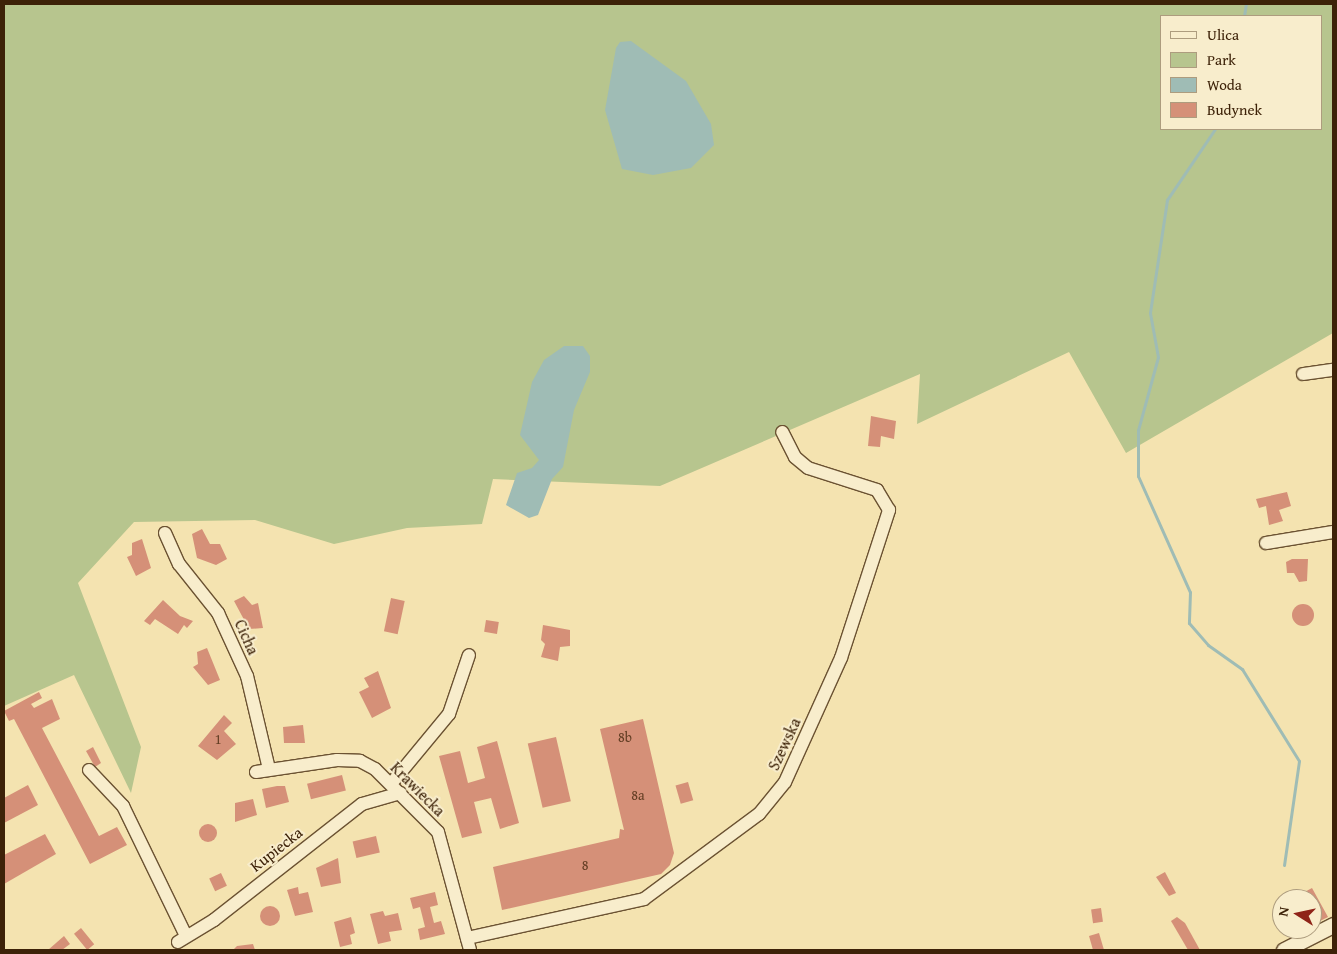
<!DOCTYPE html>
<html>
<head>
<meta charset="utf-8">
<style>
	body { margin:0 }
	#map { position:relative; width:1337px; height:954px; overflow:hidden; background:#f4e3b0; font-family:"Gentium Book Plus",serif }
	div>[style] { position:absolute }
	.green>* { inset:0; background:#b7c58e }
	.water>* { inset:0; background:#9fbcb5 }
	.stream>* { height:3px; margin:-1.5px; padding:0 1.5px; transform-origin:1.5px; border-radius:1.5px; background:#9fbcb5 }
	.building>* { inset:0; background:#d59078; transform-origin:0 0 }
	.round { border-radius:50% }
	.roads { filter:drop-shadow(1px 0 #6b5232) drop-shadow(-1px 0 #6b5232) drop-shadow(0 1px #6b5232) drop-shadow(0 -1px #6b5232) }
	.minor>* { height:12px; margin:-6px; padding:0 6px; transform-origin:6px; border-radius:6px; background:#f8edcc }
	.tertiary>* { height:15px; margin:-7.5px; padding:0 7.5px; transform-origin:7.5px; border-radius:7.5px; background:#f8edcc }
	span { translate:-50% -50%; white-space:nowrap; text-align:center; line-height:1.15; -webkit-text-stroke:4px #f8edcc; paint-order:stroke }
	.number-label { font-size:14px; color:#633e24 }
	.number-label span { -webkit-text-stroke-width:0 }
	.street-label { font-size:16px; color:#3d2208 }
	.frame { position:absolute; inset:0; border:5px solid #3d2208; pointer-events:none }
	.legend { position:absolute; left:1160px; top:15px; width:162px; height:115px; box-sizing:border-box; background:#f8edcc; border:1px solid #ad9c7e; margin:0; padding:6px 9px; list-style:none; font-size:15px; color:#3d2208 }
	.legend li { display:flex; align-items:center; gap:10px; height:25px }
	.legend b { width:25px; border:1px solid #ad9c7e }
	.north { position:absolute; left:1272px; top:889px; width:50px; height:50px; box-sizing:border-box; background:#f8edcc; border:1px solid #ad9c7e; border-radius:50%; rotate:280deg; font-size:14px; font-weight:700; line-height:20px; text-align:center; color:#3d2208 }
	.north::after { content:''; display:block; margin:auto; width:18px; height:22px; background:#8f2418; clip-path:polygon(50% 0,100% 100%,50% 72%,0 100%) }
</style>
</head>
<body>
<div id="map">
	<div class="green">
		<i style="clip-path:polygon(evenodd,4px 4px,1333px 4px,1333px 333px,1126px 453px,1069px 352px,917px 424px,920px 374px,660px 486px,493px 479px,482px 524px,407px 528px,334px 544px,255px 520px,134px 522px,78px 583px,141px 747px,131px 793px,74px 675px,4px 706px,4px 4px,1161px 16px,1321px 16px,1321px 129px,1161px 129px,1161px 16px)"></i>
	</div>
	<div class="water">
		<i style="clip-path:polygon(631px 41px,686px 81px,711px 124px,714px 145px,691px 168px,653px 175px,622px 169px,605px 110px,616px 48px,620px 42px)"></i>
		<i style="clip-path:polygon(564px 346px,583px 346px,590px 356px,590px 372px,574px 410px,563px 467px,552px 479px,538px 515px,529px 518px,506px 505px,517px 473px,532px 468px,539px 460px,520px 435px,532px 382px,544px 360px)"></i>
	</div>
	<div class="stream">
		<i style="left:1244px;top:16px;width:12px;rotate:-81deg"></i>
		<i style="left:1215px;top:129px;width:86px;rotate:124.1deg"></i>
		<i style="left:1167px;top:200px;width:114px;rotate:98.6deg"></i>
		<i style="left:1150px;top:313px;width:45px;rotate:79.7deg"></i>
		<i style="left:1158px;top:357px;width:76px;rotate:105.3deg"></i>
		<i style="left:1138px;top:430px;width:46px;rotate:90deg"></i>
		<i style="left:1138px;top:476px;width:127px;rotate:65.9deg"></i>
		<i style="left:1190px;top:592px;width:31px;rotate:92deg"></i>
		<i style="left:1189px;top:623px;width:29px;rotate:49deg"></i>
		<i style="left:1208px;top:645px;width:42px;rotate:35.2deg"></i>
		<i style="left:1242px;top:669px;width:108px;rotate:58.2deg"></i>
		<i style="left:1299px;top:761px;width:105px;rotate:98.2deg"></i>
	</div>
	<div class="building">
		<i style="clip-path:polygon(871px 416px,896px 421px,894px 439px,881px 436px,880px 447px,868px 446px)"></i>
		<i style="clip-path:polygon(1287px 492px,1291px 506px,1279px 510px,1283px 521px,1269px 525px,1266px 506px,1259px 508px,1256px 499px)"></i>
		<i style="clip-path:polygon(202px 529px,210px 544px,220px 544px,227px 559px,216px 565px,197px 558px,192px 534px)"></i>
		<i style="clip-path:polygon(142px 539px,151px 568px,136px 576px,127px 557px,132px 555px,132px 543px)"></i>
		<i style="clip-path:polygon(1292px 559px,1308px 559px,1307px 581px,1299px 582px,1294px 573px,1287px 573px,1286px 562px)"></i>
		<i style="clip-path:polygon(244px 596px,252px 605px,258px 603px,263px 628px,249px 629px,234px 601px)"></i>
		<i style="left:391px;top:598px;width:14px;height:34px;rotate:12deg"></i>
		<i style="clip-path:polygon(163px 600px,180px 616px,193px 621px,187px 628px,184px 625px,178px 634px,155px 619px,150px 625px,144px 621px)"></i>
		<i class="round" style="left:1292px;top:604px;width:22px;height:22px"></i>
		<i style="left:486px;top:620px;width:13px;height:12px;rotate:9deg"></i>
		<i style="clip-path:polygon(543px 625px,570px 630px,570px 646px,560px 647px,558px 661px,541px 657px,545px 644px,541px 640px)"></i>
		<i style="clip-path:polygon(207px 648px,220px 680px,208px 685px,193px 667px,198px 664px,197px 652px)"></i>
		<i style="clip-path:polygon(378px 671px,391px 708px,372px 718px,359px 692px,369px 687px,364px 678px)"></i>
		<i style="clip-path:polygon(39px 692px,42px 698px,31px 704px,34px 708px,52px 699px,60px 719px,42px 728px,99px 836px,117px 827px,127px 845px,90px 864px,14px 719px,9px 721px,4px 711px)"></i>
		<i style="clip-path:polygon(224px 715px,232px 723px,224px 731px,236px 744px,217px 760px,198px 746px)"></i>
		<i style="clip-path:polygon(643px 719px,674px 853px,670px 865px,661px 874px,502px 910px,493px 867px,619px 838px,620px 829px,624px 830px,600px 729px)"></i>
		<i style="clip-path:polygon(303px 725px,305px 743px,284px 743px,283px 727px)"></i>
		<i style="left:556px;top:737px;width:66px;height:29px;rotate:77deg"></i>
		<i style="clip-path:polygon(497px 741px,519px 823px,500px 829px,491px 798px,474px 802px,482px 833px,462px 838px,439px 756px,460px 751px,468px 783px,485px 778px,477px 747px)"></i>
		<i style="clip-path:polygon(93px 747px,101px 763px,95px 767px,86px 751px)"></i>
		<i style="left:342px;top:775px;width:16px;height:36px;rotate:76deg"></i>
		<i style="left:688px;top:782px;width:19px;height:13px;rotate:74deg"></i>
		<i style="clip-path:polygon(28px 785px,38px 805px,4px 823px,4px 798px)"></i>
		<i style="clip-path:polygon(277px 786px,285px 786px,289px 802px,266px 808px,262px 789px)"></i>
		<i style="clip-path:polygon(253px 799px,257px 815px,235px 822px,235px 803px)"></i>
		<i class="round" style="left:199px;top:824px;width:18px;height:18px"></i>
		<i style="clip-path:polygon(45px 834px,56px 854px,4px 884px,4px 855px)"></i>
		<i style="left:376px;top:836px;width:17px;height:24px;rotate:77deg"></i>
		<i style="clip-path:polygon(338px 858px,341px 883px,321px 887px,316px 868px)"></i>
		<i style="clip-path:polygon(1165px 872px,1176px 893px,1169px 896px,1156px 877px)"></i>
		<i style="left:221px;top:873px;width:14px;height:13px;rotate:65deg"></i>
		<i style="clip-path:polygon(298px 887px,299px 894px,308px 892px,313px 912px,295px 916px,287px 890px)"></i>
		<i style="clip-path:polygon(1312px 888px,1328px 917px,1314px 924px,1312px 899px,1299px 895px)"></i>
		<i style="clip-path:polygon(435px 892px,438px 905px,430px 907px,434px 923px,441px 921px,445px 934px,420px 940px,418px 929px,425px 927px,420px 907px,413px 909px,410px 898px)"></i>
		<i class="round" style="left:260px;top:906px;width:20px;height:20px"></i>
		<i style="left:1101px;top:908px;width:14px;height:10px;rotate:82deg"></i>
		<i style="clip-path:polygon(383px 911px,385px 916px,398px 913px,402px 930px,389px 932px,391px 941px,378px 944px,370px 914px)"></i>
		<i style="clip-path:polygon(351px 917px,355px 933px,350px 935px,352px 944px,340px 947px,334px 922px)"></i>
		<i style="clip-path:polygon(1177px 917px,1185px 923px,1200px 950px,1188px 950px,1171px 921px)"></i>
		<i style="left:81px;top:928px;width:21px;height:9px;rotate:51deg"></i>
		<i style="clip-path:polygon(1099px 933px,1104px 950px,1093px 950px,1089px 936px)"></i>
		<i style="clip-path:polygon(64px 936px,70px 944px,62px 950px,48px 950px)"></i>
		<i style="clip-path:polygon(253px 944px,255px 950px,233px 950px,237px 946px)"></i>
	</div>
	<div class="roads">
		<div class="minor">
			<i style="left:1303px;top:374px;width:30px;rotate:-8deg"></i>
			<i style="left:165px;top:533px;width:34px;rotate:66deg"></i>
			<i style="left:179px;top:564px;width:63px;rotate:51.5deg"></i>
			<i style="left:218px;top:613px;width:69px;rotate:65.3deg"></i>
			<i style="left:247px;top:676px;width:96px;rotate:76.7deg"></i>
			<i style="left:1266px;top:543px;width:68px;rotate:-9.3deg"></i>
			<i style="left:89px;top:770px;width:50px;rotate:46.6deg"></i>
			<i style="left:123px;top:806px;width:144px;rotate:64.1deg"></i>
			<i style="left:256px;top:772px;width:82px;rotate:-8.4deg"></i>
			<i style="left:337px;top:760px;width:23px;rotate:2deg"></i>
			<i style="left:360px;top:761px;width:17px;rotate:28deg"></i>
			<i style="left:375px;top:769px;width:89px;rotate:45deg"></i>
			<i style="left:438px;top:832px;width:122px;rotate:74.8deg"></i>
			<i style="left:391px;top:784px;width:91px;rotate:-50.4deg"></i>
			<i style="left:449px;top:714px;width:62px;rotate:-71.3deg"></i>
			<i style="left:467px;top:938px;width:181px;rotate:-12.4deg"></i>
			<i style="left:644px;top:899px;width:143px;rotate:-36.5deg"></i>
			<i style="left:759px;top:814px;width:41px;rotate:-50.9deg"></i>
			<i style="left:785px;top:782px;width:136px;rotate:-65.7deg"></i>
			<i style="left:841px;top:658px;width:156px;rotate:-72deg"></i>
			<i style="left:889px;top:510px;width:23px;rotate:-121deg"></i>
			<i style="left:877px;top:490px;width:72px;rotate:-162.3deg"></i>
			<i style="left:808px;top:468px;width:17px;rotate:-140deg"></i>
			<i style="left:795px;top:457px;width:28px;rotate:-117deg"></i>
			<i style="left:178px;top:942px;width:42px;rotate:-31.4deg"></i>
			<i style="left:214px;top:920px;width:188px;rotate:-38.1deg"></i>
			<i style="left:362px;top:804px;width:40px;rotate:-16deg"></i>
		</div>
		<div class="tertiary">
			<i style="left:1284px;top:950px;width:55px;rotate:-27deg"></i>
		</div>
	</div>
	<div class="number-label">
		<span style="left:625px;top:737px">8b</span>
		<span style="left:218px;top:739px">1</span>
		<span style="left:638px;top:795px">8a</span>
		<span style="left:585px;top:865px">8</span>
	</div>
	<div class="street-label">
		<span style="left:247px;top:637px;rotate:66deg">Cicha</span>
		<span style="left:784px;top:744px;rotate:-65deg">Szewska</span>
		<span style="left:418px;top:789px;rotate:45deg">Krawiecka</span>
		<span style="left:276px;top:849px;rotate:-38deg">Kupiecka</span>
	</div>
	<div class="frame"></div>
	<ul class="legend">
	<li><b style="height:6px;background:#f8edcc"></b>Ulica</li>
	<li><b style="height:14px;background:#b7c58e"></b>Park</li>
	<li><b style="height:14px;background:#9fbcb5"></b>Woda</li>
	<li><b style="height:14px;background:#d59078"></b>Budynek</li>
	</ul>
	<div class="north">N</div>
</div>
</body>
</html>
